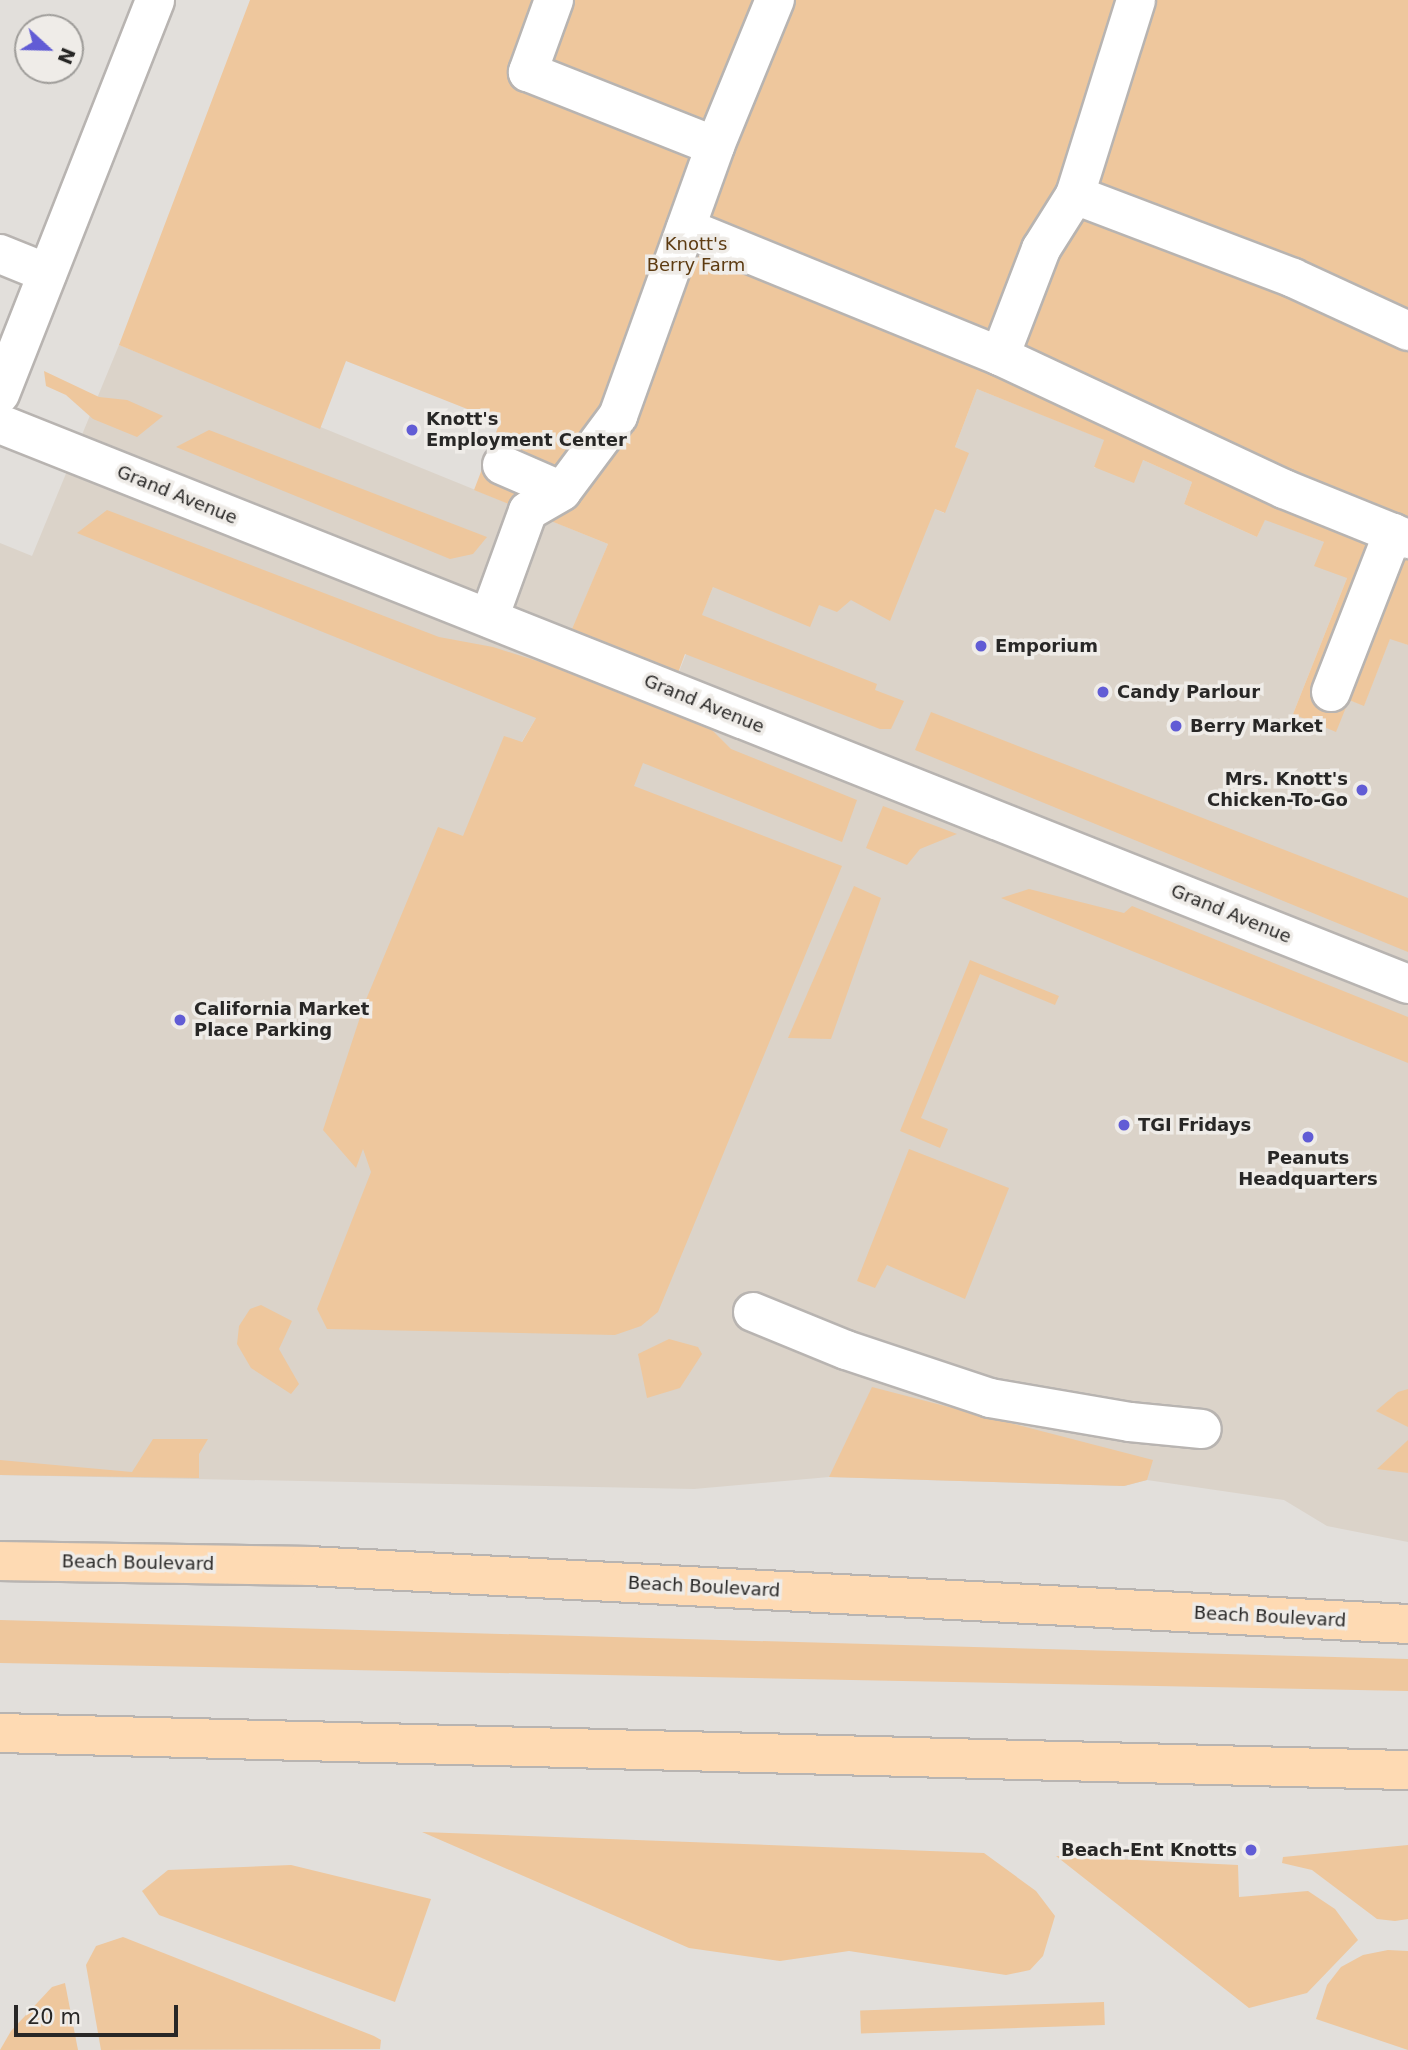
<!DOCTYPE html>
<html>
<head>
<meta charset="utf-8">
<style>
	body { margin:0 }
	#map { position:relative; width:1408px; height:2050px; overflow:hidden; background:#e2dfdb; font-family:"DejaVu Sans",sans-serif }
	div>[style] { position:absolute }
	.built>* { inset:0; background:#dbd3c9 }
	.green>* { inset:0; background:#eec79d; transform-origin:0 0 }
	.roads { filter:drop-shadow(2px 0 #b8b4b1) drop-shadow(-2px 0 #b8b4b1) drop-shadow(0 2px #b8b4b1) drop-shadow(0 -2px #b8b4b1) }
	.minor>* { height:38px; margin:-19px; padding:0 19px; transform-origin:19px; border-radius:19px; background:#fff }
	.major>* { height:38px; margin:-19px; padding:0 19px; transform-origin:19px; border-radius:19px; background:#fedab3 }
	.dots>* { width:19px; height:19px; translate:-50% -50%; box-sizing:border-box; border:4px solid #efece8; border-radius:50% }
	span { translate:-50% -50%; white-space:nowrap; text-align:center; line-height:1.15; -webkit-text-stroke:7px #efece8; paint-order:stroke }
	.park-label { font-size:18px; color:#5d3b11 }
	.poi-label { font-size:18px; color:#282726; font-weight:700 }
	.left { translate:0 -50%; text-align:left }
	.right { translate:-100% -50%; text-align:right }
	.street-label { font-size:18px; color:#282726 }
	.north { position:absolute; left:14px; top:14px; width:70px; height:70px; box-sizing:border-box; background:#efece8; border:2px solid #9f9d9a; border-radius:50%; rotate:112deg; font-size:19px; font-weight:700; line-height:28px; text-align:center; color:#282726 }
	.north::after { content:''; display:block; margin:auto; width:24px; height:32px; background:#615cd5; clip-path:polygon(50% 0,100% 100%,50% 72%,0 100%) }
	.scale { position:absolute; left:14px; top:2005px; width:164px; height:32px; box-sizing:border-box; border:4px solid #282726; border-top:0; padding-left:9px; font-size:21px; line-height:24px; white-space:nowrap; color:#282726; -webkit-text-stroke:5px #efece8; paint-order:stroke }
</style>
</head>
<body>
<div id="map">
	<div class="built">
		<i style="clip-path:polygon(119px 345px,608px 544px,536px 718px,365px 1002px,341px 1082px,362px 1148px,633px 786px,713px 587px,935px 509px,944px 513px,968px 453px,955px 447px,977px 389px,1105px 440px,1094px 468px,1143px 460px,1192px 482px,1184px 504px,1257px 537px,1265px 519px,1324px 542px,1347px 578px,1293px 714px,1349px 700px,1364px 705px,1390px 638px,1408px 645px,1408px 1542px,1327px 1526px,1284px 1500px,1147px 1480px,1124px 1486px,829px 1477px,694px 1489px,0 1475px,0 543px,32px 556px)"></i>
	</div>
	<div class="green">
		<i style="clip-path:polygon(250px 0,1408px 0,1408px 645px,1390px 639px,1364px 706px,1349px 700px,1336px 732px,1293px 714px,1347px 578px,1314px 566px,1324px 542px,1265px 520px,1257px 537px,1184px 504px,1192px 482px,1143px 460px,1134px 483px,1094px 467px,1104px 440px,977px 389px,955px 447px,969px 453px,945px 513px,935px 509px,890px 621px,851px 600px,837px 612px,819px 605px,810px 627px,713px 587px,702px 615px,877px 684px,875px 690px,904px 701px,891px 729px,880px 729px,685px 654px,665px 708px,710px 728px,731px 749px,857px 800px,842px 842px,643px 763px,634px 786px,842px 866px,658px 1312px,641px 1326px,615px 1335px,327px 1329px,317px 1309px,371px 1172px,363px 1149px,356px 1168px,323px 1130px,365px 1002px,438px 827px,463px 836px,504px 736px,522px 742px,536px 718px,77px 533px,107px 510px,439px 637px,493px 647px,556px 667px,608px 544px,474px 490px,500px 422px,346px 361px,320px 429px,119px 345px)"></i>
		<i style="clip-path:polygon(44px 371px,99px 397px,127px 400px,163px 416px,137px 437px,93px 419px,66px 395px,46px 386px)"></i>
		<i style="clip-path:polygon(209px 430px,487px 537px,473px 554px,450px 559px,176px 447px)"></i>
		<i style="clip-path:polygon(931px 712px,1408px 898px,1408px 952px,915px 750px)"></i>
		<i style="clip-path:polygon(883px 806px,957px 834px,920px 849px,907px 865px,866px 848px)"></i>
		<i style="clip-path:polygon(854px 886px,881px 898px,831px 1039px,788px 1038px)"></i>
		<i style="clip-path:polygon(1029px 889px,1124px 913px,1132px 906px,1408px 1017px,1408px 1063px,1001px 898px)"></i>
		<i style="clip-path:polygon(970px 960px,1059px 996px,1055px 1005px,980px 974px,921px 1118px,948px 1129px,940px 1148px,900px 1131px)"></i>
		<i style="clip-path:polygon(909px 1149px,1009px 1188px,965px 1299px,887px 1265px,875px 1288px,857px 1281px)"></i>
		<i style="clip-path:polygon(261px 1305px,292px 1321px,279px 1349px,299px 1384px,291px 1394px,251px 1368px,237px 1344px,239px 1326px,250px 1309px)"></i>
		<i style="clip-path:polygon(669px 1339px,698px 1347px,702px 1354px,680px 1388px,647px 1398px,638px 1354px)"></i>
		<i style="clip-path:polygon(872px 1387px,1153px 1460px,1147px 1480px,1124px 1486px,829px 1477px)"></i>
		<i style="clip-path:polygon(1408px 1389px,1408px 1427px,1376px 1411px,1398px 1392px)"></i>
		<i style="clip-path:polygon(153px 1439px,208px 1439px,199px 1454px,199px 1478px,0 1475px,0 1460px,132px 1472px)"></i>
		<i style="clip-path:polygon(1408px 1440px,1408px 1473px,1377px 1469px)"></i>
		<i style="clip-path:polygon(0 1620px,1408px 1659px,1408px 1691px,0 1663px)"></i>
		<i style="clip-path:polygon(422px 1832px,984px 1853px,1036px 1891px,1055px 1916px,1043px 1956px,1030px 1970px,1006px 1975px,849px 1951px,780px 1961px,689px 1948px)"></i>
		<i style="clip-path:polygon(1408px 1845px,1408px 1919px,1395px 1921px,1377px 1919px,1312px 1870px,1282px 1863px,1283px 1857px)"></i>
		<i style="clip-path:polygon(1056px 1856px,1238px 1865px,1239px 1897px,1308px 1891px,1335px 1909px,1358px 1940px,1307px 1993px,1249px 2008px)"></i>
		<i style="clip-path:polygon(291px 1865px,431px 1899px,395px 2002px,159px 1915px,142px 1891px,168px 1870px)"></i>
		<i style="clip-path:polygon(123px 1937px,374px 2036px,381px 2040px,380px 2049px,101px 2050px,86px 1965px,96px 1946px)"></i>
		<i style="clip-path:polygon(1388px 1950px,1408px 1951px,1408px 2050px,1316px 2019px,1327px 1985px,1341px 1967px,1363px 1955px)"></i>
		<i style="clip-path:polygon(65px 1983px,78px 2050px,0 2050px,11px 2031px,52px 1987px)"></i>
		<i style="left:1104px;top:2002px;width:23px;height:244px;rotate:88deg"></i>
	</div>
	<div class="roads">
		<div class="minor">
			<i style="left:554px;top:0;width:77px;rotate:109.9deg"></i>
			<i style="left:528px;top:72px;width:201px;rotate:21.6deg"></i>
			<i style="left:715px;top:146px;width:158px;rotate:-67.7deg"></i>
			<i style="left:1075px;top:195px;width:233px;rotate:20.8deg"></i>
			<i style="left:1293px;top:278px;width:127px;rotate:24.7deg"></i>
			<i style="left:686px;top:228px;width:339px;rotate:22.2deg"></i>
			<i style="left:1000px;top:356px;width:314px;rotate:25.1deg"></i>
			<i style="left:1284px;top:489px;width:134px;rotate:22deg"></i>
			<i style="left:0;top:254px;width:51px;rotate:22deg"></i>
			<i style="left:1000px;top:356px;width:115px;rotate:-69deg"></i>
			<i style="left:1041px;top:249px;width:64px;rotate:-57.8deg"></i>
			<i style="left:1075px;top:195px;width:204px;rotate:-72.6deg"></i>
			<i style="left:0;top:394px;width:423px;rotate:-68.5deg"></i>
			<i style="left:0;top:424px;width:1515px;rotate:21.69deg"></i>
			<i style="left:502px;top:465px;width:65px;rotate:23.4deg"></i>
			<i style="left:489px;top:618px;width:114px;rotate:-70deg"></i>
			<i style="left:528px;top:511px;width:39px;rotate:-30deg"></i>
			<i style="left:562px;top:491px;width:94px;rotate:-53.3deg"></i>
			<i style="left:618px;top:416px;width:287px;rotate:-70.2deg"></i>
			<i style="left:1331px;top:692px;width:171px;rotate:-68.7deg"></i>
			<i style="left:753px;top:1312px;width:100px;rotate:22.2deg"></i>
			<i style="left:846px;top:1350px;width:152px;rotate:18.4deg"></i>
			<i style="left:990px;top:1398px;width:142px;rotate:9.7deg"></i>
			<i style="left:1130px;top:1422px;width:72px;rotate:5.6deg"></i>
		</div>
		<div class="major">
			<i style="left:0;top:1561px;width:309px;rotate:0.9deg"></i>
			<i style="left:309px;top:1566px;width:1101px;rotate:3.02deg"></i>
			<i style="left:0;top:1733px;width:1408px;rotate:1.51deg"></i>
		</div>
	</div>
	<div class="dots">
		<i style="left:412px;top:430px;background:#615cd5"></i>
		<i style="left:981px;top:646px;background:#615cd5"></i>
		<i style="left:1103px;top:692px;background:#615cd5"></i>
		<i style="left:1176px;top:726px;background:#615cd5"></i>
		<i style="left:1362px;top:790px;background:#615cd5"></i>
		<i style="left:180px;top:1020px;background:#615cd5"></i>
		<i style="left:1124px;top:1125px;background:#615cd5"></i>
		<i style="left:1308px;top:1137px;background:#615cd5"></i>
		<i style="left:1251px;top:1850px;background:#615cd5"></i>
	</div>
	<div class="park-label">
		<span style="left:696px;top:255px">Knott's<br>Berry Farm</span>
	</div>
	<div class="poi-label">
		<span class="left" style="left:426px;top:430px">Knott's<br>Employment Center</span>
		<span class="left" style="left:995px;top:646px">Emporium</span>
		<span class="left" style="left:1117px;top:692px">Candy Parlour</span>
		<span class="left" style="left:1190px;top:726px">Berry Market</span>
		<span class="right" style="left:1348px;top:790px">Mrs. Knott's<br>Chicken-To-Go</span>
		<span class="left" style="left:194px;top:1020px">California Market<br>Place Parking</span>
		<span class="left" style="left:1138px;top:1125px">TGI Fridays</span>
		<span style="left:1308px;top:1169px">Peanuts<br>Headquarters</span>
		<span class="right" style="left:1237px;top:1850px">Beach-Ent Knotts</span>
	</div>
	<div class="street-label">
		<span style="left:177px;top:495px;rotate:22deg">Grand Avenue</span>
		<span style="left:704px;top:704px;rotate:22deg">Grand Avenue</span>
		<span style="left:1231px;top:914px;rotate:22deg">Grand Avenue</span>
		<span style="left:138px;top:1563px;rotate:1deg">Beach Boulevard</span>
		<span style="left:704px;top:1587px;rotate:3deg">Beach Boulevard</span>
		<span style="left:1270px;top:1617px;rotate:3deg">Beach Boulevard</span>
	</div>
	<div class="north">N</div>
	<div class="scale">20 m</div>
</div>
</body>
</html>
